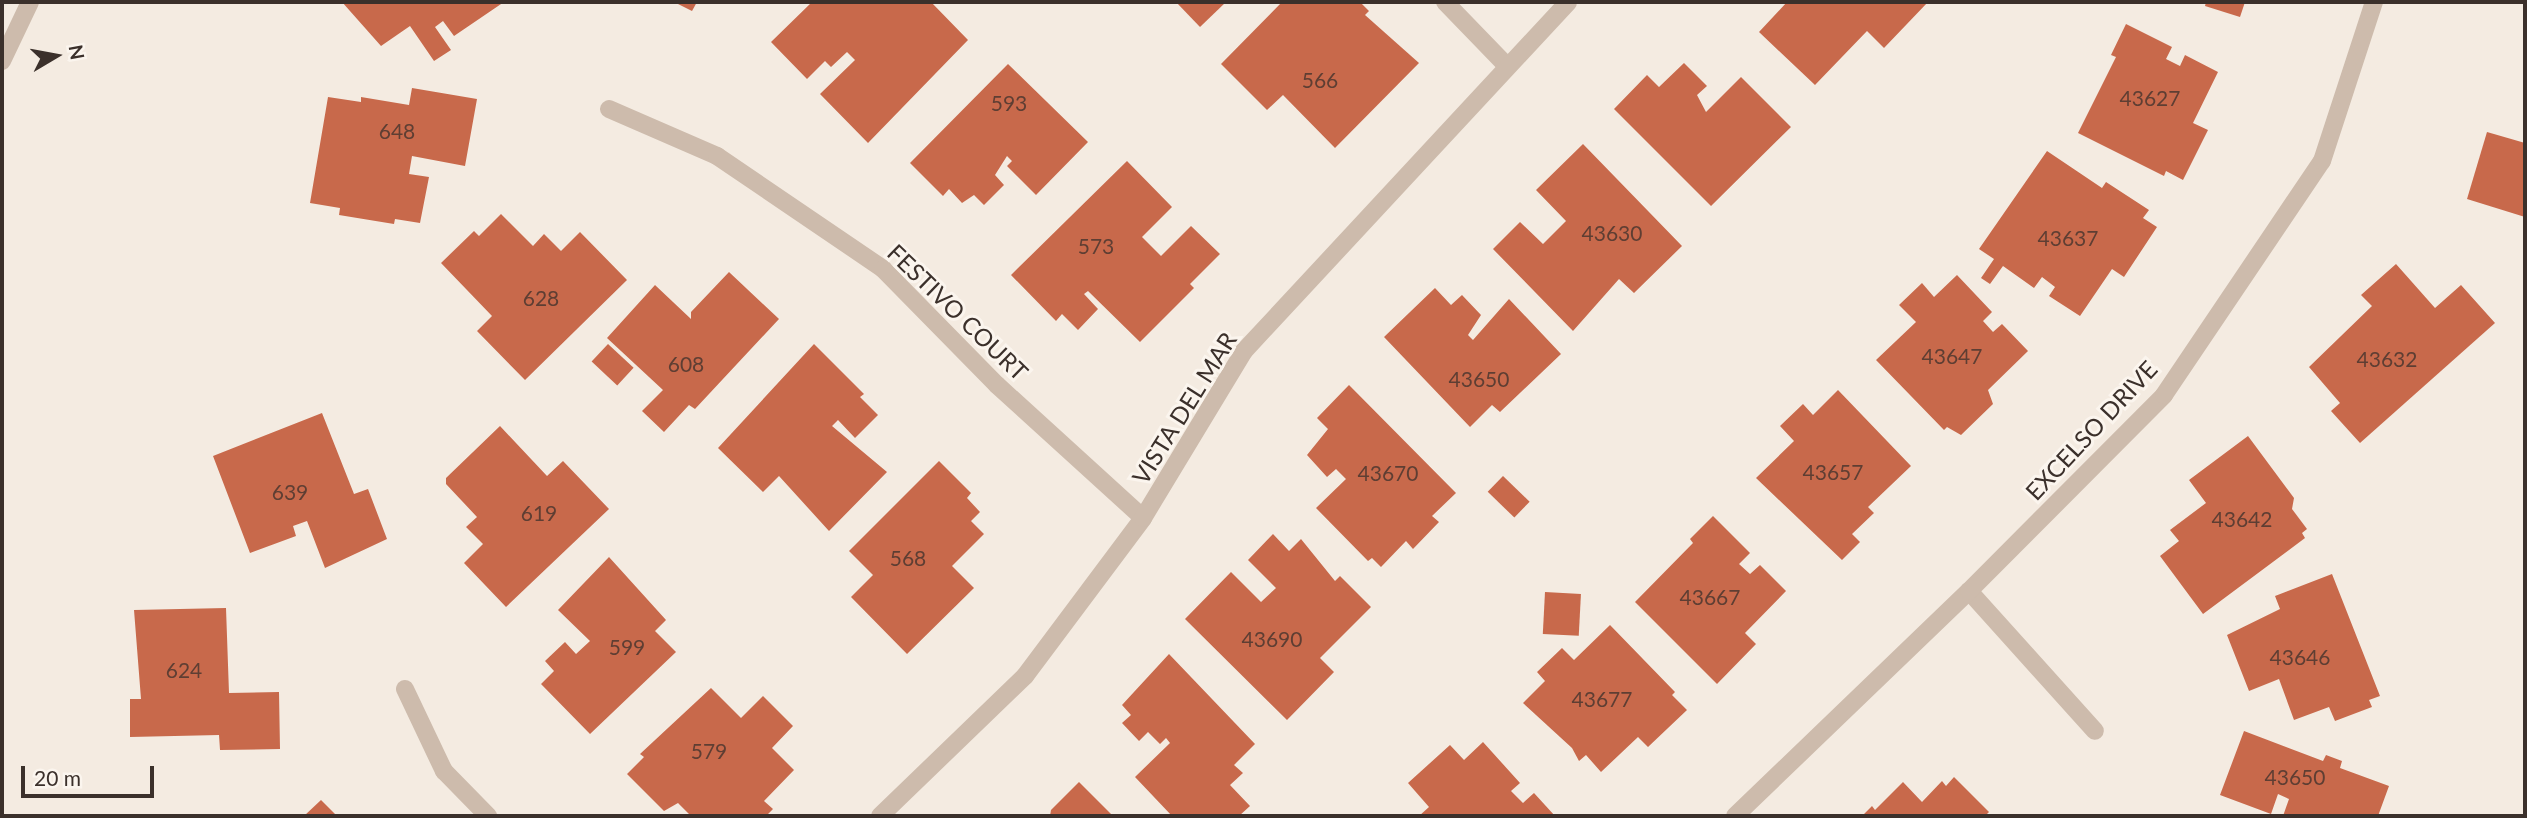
<!DOCTYPE html>
<html>
<head>
<meta charset="utf-8">
<style>
	body { margin:0 }
	#map { position:relative; width:2527px; height:818px; overflow:hidden; background:#f4ebe1; font-family:Lato,sans-serif }
	div>[style] { position:absolute }
	.building>* { inset:0; background:#c8694b; transform-origin:0 0 }
	.street>* { height:18px; margin:-9px; padding:0 9px; transform-origin:9px; border-radius:9px; background:#cdbbac }
	span { translate:-50% -50%; white-space:nowrap; text-align:center; line-height:1.15; -webkit-text-stroke:6px #fbf5ee; paint-order:stroke }
	.number-label { font-size:21px; color:#5e3e33 }
	.number-label span { -webkit-text-stroke-width:0 }
	.street-label { font-size:24px; color:#3b302b }
	.frame { position:absolute; inset:0; border:4px solid #3b302b; pointer-events:none }
	.north { position:absolute; left:21px; top:21px; width:70px; height:70px; -webkit-text-stroke:5px #fbf5ee; paint-order:stroke; rotate:80deg; font-size:19px; font-weight:700; line-height:28px; text-align:center; color:#3b302b }
	.north::after { content:''; display:block; margin:auto; width:24px; height:32px; background:#3b302b; clip-path:polygon(50% 0,100% 100%,50% 72%,0 100%) }
	.scale { position:absolute; left:21px; top:766px; width:133px; height:32px; box-sizing:border-box; border:4px solid #3b302b; border-top:0; padding-left:9px; font-size:21px; line-height:24px; white-space:nowrap; color:#3b302b; -webkit-text-stroke:5px #fbf5ee; paint-order:stroke }
</style>
</head>
<body>
<div id="map">
	<div class="building">
		<i style="clip-path:polygon(342px 2px,504px 2px,454px 36px,443px 21px,435px 27px,451px 50px,434px 61px,410px 26px,381px 46px)"></i>
		<i style="clip-path:polygon(674px 2px,697px 2px,692px 11px)"></i>
		<i style="clip-path:polygon(812px 2px,931px 2px,968px 40px,868px 143px,820px 94px,855px 60px,847px 52px,831px 67px,825px 61px,807px 79px,771px 42px)"></i>
		<i style="clip-path:polygon(1176px 2px,1226px 2px,1200px 27px)"></i>
		<i style="clip-path:polygon(1282px 2px,1360px 2px,1369px 11px,1365px 15px,1419px 63px,1335px 148px,1283px 95px,1267px 110px,1221px 64px)"></i>
		<i style="clip-path:polygon(1787px 2px,1928px 2px,1884px 48px,1867px 31px,1815px 85px,1759px 32px)"></i>
		<i style="clip-path:polygon(2206px 2px,2245px 2px,2240px 17px,2205px 6px)"></i>
		<i style="clip-path:polygon(2126px 24px,2172px 47px,2166px 59px,2180px 66px,2185px 55px,2218px 72px,2193px 123px,2208px 130px,2183px 180px,2166px 171px,2164px 176px,2078px 133px,2116px 57px,2111px 55px)"></i>
		<i style="clip-path:polygon(1684px 63px,1707px 86px,1697px 95px,1706px 112px,1741px 77px,1791px 127px,1711px 206px,1614px 109px,1647px 75px,1659px 87px)"></i>
		<i style="clip-path:polygon(1008px 64px,1088px 142px,1036px 195px,1007px 166px,1012px 161px,1007px 156px,995px 175px,1004px 185px,984px 205px,974px 195px,962px 203px,949px 189px,943px 196px,910px 163px)"></i>
		<i style="clip-path:polygon(412px 88px,477px 99px,465px 166px,412px 156px,409px 174px,429px 177px,420px 223px,395px 219px,394px 224px,339px 215px,340px 208px,310px 203px,328px 97px,361px 102px,361px 97px,409px 105px)"></i>
		<i style="clip-path:polygon(2487px 132px,2525px 143px,2525px 217px,2467px 199px)"></i>
		<i style="clip-path:polygon(1583px 144px,1682px 246px,1634px 293px,1619px 279px,1573px 331px,1493px 249px,1520px 222px,1543px 244px,1566px 221px,1536px 190px)"></i>
		<i style="clip-path:polygon(2047px 151px,2102px 188px,2106px 182px,2149px 210px,2143px 218px,2157px 227px,2124px 277px,2112px 269px,2080px 316px,2049px 296px,2055px 287px,2042px 277px,2034px 288px,2003px 266px,1990px 284px,1981px 278px,1994px 259px,1979px 249px)"></i>
		<i style="clip-path:polygon(1127px 161px,1172px 207px,1142px 237px,1161px 256px,1191px 226px,1220px 254px,1190px 284px,1194px 288px,1140px 342px,1088px 291px,1084px 294px,1098px 309px,1078px 330px,1062px 314px,1056px 321px,1011px 275px)"></i>
		<i style="clip-path:polygon(501px 214px,533px 246px,544px 234px,561px 251px,580px 232px,627px 280px,525px 380px,477px 331px,492px 316px,441px 263px,474px 231px,479px 236px)"></i>
		<i style="clip-path:polygon(2396px 264px,2435px 308px,2461px 285px,2495px 323px,2360px 443px,2331px 411px,2340px 403px,2309px 367px,2372px 306px,2361px 295px)"></i>
		<i style="clip-path:polygon(729px 272px,779px 319px,695px 409px,689px 405px,664px 432px,642px 411px,663px 390px,607px 338px,655px 285px,691px 319px,691px 312px)"></i>
		<i style="clip-path:polygon(1957px 275px,1992px 312px,1983px 321px,1993px 332px,2002px 324px,2028px 351px,1988px 390px,1993px 404px,1961px 435px,1947px 427px,1944px 430px,1876px 360px,1916px 322px,1899px 305px,1922px 283px,1934px 297px)"></i>
		<i style="clip-path:polygon(1435px 288px,1451px 305px,1462px 295px,1481px 315px,1468px 335px,1473px 340px,1509px 299px,1561px 354px,1500px 412px,1492px 405px,1470px 427px,1384px 337px)"></i>
		<i style="left:608px;top:344px;width:35px;height:24px;rotate:43deg"></i>
		<i style="clip-path:polygon(814px 344px,864px 394px,860px 397px,878px 415px,855px 438px,838px 420px,832px 426px,887px 472px,829px 531px,779px 476px,763px 492px,718px 448px)"></i>
		<i style="clip-path:polygon(1349px 385px,1456px 493px,1432px 516px,1439px 522px,1413px 549px,1406px 541px,1381px 567px,1372px 558px,1368px 561px,1316px 508px,1346px 479px,1336px 469px,1327px 477px,1307px 455px,1328px 429px,1317px 418px)"></i>
		<i style="clip-path:polygon(1838px 390px,1911px 466px,1868px 507px,1874px 513px,1852px 534px,1860px 542px,1842px 560px,1756px 478px,1794px 441px,1780px 426px,1803px 404px,1813px 415px)"></i>
		<i style="clip-path:polygon(322px 413px,354px 494px,368px 489px,387px 539px,325px 568px,307px 521px,293px 526px,296px 536px,250px 553px,213px 456px)"></i>
		<i style="clip-path:polygon(500px 426px,547px 476px,563px 461px,609px 509px,506px 607px,464px 563px,483px 544px,466px 527px,477px 517px,446px 484px,446px 478px)"></i>
		<i style="clip-path:polygon(2248px 436px,2294px 498px,2292px 509px,2307px 529px,2302px 533px,2305px 538px,2203px 614px,2160px 556px,2179px 541px,2170px 530px,2206px 503px,2189px 480px)"></i>
		<i style="clip-path:polygon(939px 461px,971px 493px,967px 498px,980px 512px,971px 521px,984px 534px,952px 566px,974px 588px,907px 654px,851px 597px,873px 575px,849px 551px)"></i>
		<i style="left:1503px;top:476px;width:37px;height:22px;rotate:44deg"></i>
		<i style="clip-path:polygon(1713px 516px,1750px 553px,1739px 564px,1750px 574px,1760px 565px,1786px 591px,1745px 633px,1756px 644px,1717px 684px,1635px 602px,1693px 543px,1690px 539px)"></i>
		<i style="clip-path:polygon(1273px 534px,1289px 551px,1301px 539px,1335px 581px,1340px 576px,1371px 607px,1320px 658px,1334px 672px,1287px 720px,1185px 619px,1231px 572px,1261px 602px,1276px 588px,1248px 560px)"></i>
		<i style="clip-path:polygon(609px 557px,666px 620px,655px 631px,676px 652px,590px 734px,541px 684px,554px 671px,545px 661px,565px 642px,576px 654px,590px 641px,558px 610px)"></i>
		<i style="clip-path:polygon(2332px 574px,2380px 696px,2369px 700px,2372px 707px,2335px 721px,2329px 707px,2294px 720px,2279px 679px,2249px 691px,2227px 635px,2280px 609px,2275px 596px)"></i>
		<i style="left:1545px;top:592px;width:36px;height:42px;rotate:3deg"></i>
		<i style="clip-path:polygon(226px 608px,229px 693px,279px 692px,280px 749px,220px 750px,219px 735px,130px 737px,130px 699px,141px 699px,134px 610px)"></i>
		<i style="clip-path:polygon(1610px 625px,1675px 692px,1672px 695px,1687px 710px,1648px 747px,1638px 737px,1601px 772px,1586px 755px,1579px 761px,1572px 748px,1523px 703px,1545px 681px,1537px 672px,1562px 648px,1574px 660px)"></i>
		<i style="clip-path:polygon(1169px 654px,1255px 744px,1234px 765px,1243px 773px,1230px 785px,1250px 806px,1239px 816px,1172px 816px,1135px 777px,1170px 743px,1166px 738px,1160px 744px,1148px 732px,1139px 741px,1122px 723px,1131px 715px,1122px 705px)"></i>
		<i style="clip-path:polygon(711px 688px,741px 718px,763px 696px,793px 726px,772px 748px,794px 770px,764px 801px,773px 809px,766px 816px,691px 816px,678px 803px,664px 811px,627px 774px,644px 757px,640px 754px)"></i>
		<i style="clip-path:polygon(2244px 731px,2323px 761px,2326px 755px,2342px 761px,2340px 768px,2389px 786px,2378px 816px,2283px 816px,2289px 799px,2278px 794px,2271px 814px,2220px 795px)"></i>
		<i style="clip-path:polygon(1483px 742px,1520px 783px,1511px 791px,1523px 803px,1534px 793px,1555px 816px,1419px 816px,1429px 807px,1408px 783px,1450px 745px,1464px 760px)"></i>
		<i style="clip-path:polygon(1954px 777px,1989px 812px,1985px 816px,1862px 816px,1872px 806px,1875px 810px,1903px 782px,1922px 802px,1942px 781px,1946px 786px)"></i>
		<i style="clip-path:polygon(1079px 782px,1113px 816px,1050px 816px,1051px 810px)"></i>
		<i style="clip-path:polygon(321px 800px,337px 816px,304px 816px)"></i>
	</div>
	<div class="street">
		<i style="left:1445px;top:2px;width:89px;rotate:45.9deg"></i>
		<i style="left:2px;top:61px;width:65px;rotate:-64.6deg"></i>
		<i style="left:609px;top:109px;width:118px;rotate:23.5deg"></i>
		<i style="left:717px;top:156px;width:201px;rotate:34.2deg"></i>
		<i style="left:883px;top:269px;width:163px;rotate:45.5deg"></i>
		<i style="left:997px;top:385px;width:197px;rotate:42.3deg"></i>
		<i style="left:1969px;top:591px;width:188px;rotate:48deg"></i>
		<i style="left:405px;top:689px;width:91px;rotate:64.6deg"></i>
		<i style="left:444px;top:771px;width:63px;rotate:45.6deg"></i>
		<i style="left:880px;top:816px;width:202px;rotate:-44deg"></i>
		<i style="left:1025px;top:676px;width:197px;rotate:-53.2deg"></i>
		<i style="left:1143px;top:518px;width:195px;rotate:-58.8deg"></i>
		<i style="left:1244px;top:351px;width:476px;rotate:-47.1deg"></i>
		<i style="left:1735px;top:816px;width:325px;rotate:-43.9deg"></i>
		<i style="left:1969px;top:591px;width:276px;rotate:-45.1deg"></i>
		<i style="left:2164px;top:395px;width:282px;rotate:-56deg"></i>
		<i style="left:2322px;top:161px;width:167px;rotate:-71.9deg"></i>
	</div>
	<div class="number-label">
		<span style="left:1320px;top:80px">566</span>
		<span style="left:2150px;top:98px">43627</span>
		<span style="left:1009px;top:103px">593</span>
		<span style="left:397px;top:131px">648</span>
		<span style="left:1612px;top:233px">43630</span>
		<span style="left:2068px;top:238px">43637</span>
		<span style="left:1096px;top:246px">573</span>
		<span style="left:541px;top:298px">628</span>
		<span style="left:1952px;top:356px">43647</span>
		<span style="left:2387px;top:359px">43632</span>
		<span style="left:686px;top:364px">608</span>
		<span style="left:1479px;top:379px">43650</span>
		<span style="left:1833px;top:472px">43657</span>
		<span style="left:1388px;top:473px">43670</span>
		<span style="left:290px;top:492px">639</span>
		<span style="left:539px;top:513px">619</span>
		<span style="left:2242px;top:519px">43642</span>
		<span style="left:908px;top:558px">568</span>
		<span style="left:1710px;top:597px">43667</span>
		<span style="left:1272px;top:639px">43690</span>
		<span style="left:627px;top:647px">599</span>
		<span style="left:2300px;top:657px">43646</span>
		<span style="left:184px;top:670px">624</span>
		<span style="left:1602px;top:699px">43677</span>
		<span style="left:709px;top:751px">579</span>
		<span style="left:2295px;top:777px">43650</span>
	</div>
	<div class="street-label">
		<span style="left:958px;top:312px;rotate:44deg">FESTIVO COURT</span>
		<span style="left:1184px;top:408px;rotate:-58deg">VISTA DEL MAR</span>
		<span style="left:2091px;top:430px;rotate:-47deg">EXCELSO DRIVE</span>
	</div>
	<div class="frame"></div>
	<div class="north">N</div>
	<div class="scale">20 m</div>
</div>
</body>
</html>
